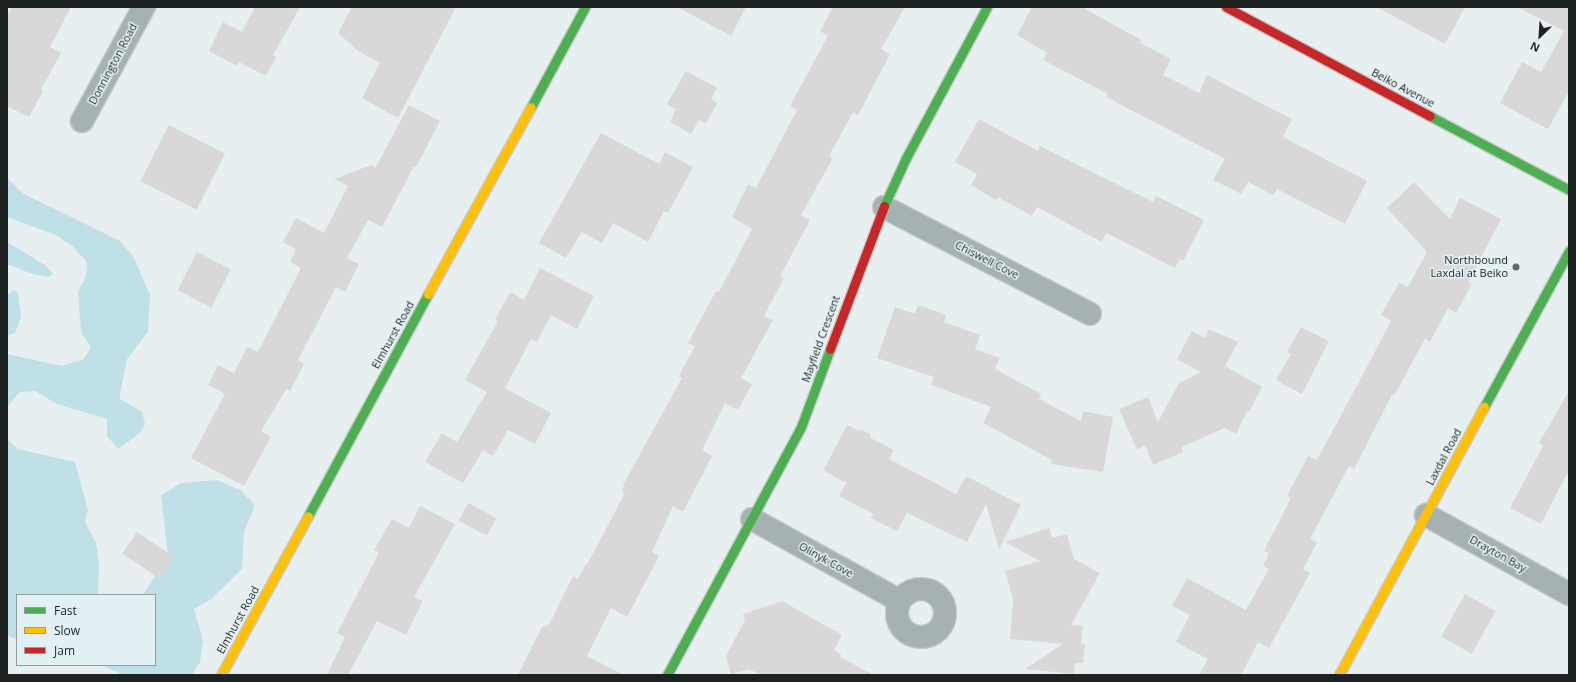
<!DOCTYPE html>
<html>
<head>
<meta charset="utf-8">
<style>
	body { margin:0 }
	#map { position:relative; width:1576px; height:682px; overflow:hidden; background:#e8eff0; font-family:"Open Sans",sans-serif }
	div>[style] { position:absolute }
	.green>* { inset:0; background:#bfe0e6 }
	.building>* { inset:0; background:#d8d8d8; transform-origin:0 0 }
	.roads { filter:drop-shadow(1px 0 #c4c9ca) drop-shadow(-1px 0 #c4c9ca) drop-shadow(0 1px #c4c9ca) drop-shadow(0 -1px #c4c9ca) }
	.street>* { height:22px; margin:-11px; padding:0 11px; transform-origin:11px; border-radius:11px; background:#a5b1b3 }
	.street>.ring { margin:-11px; padding:0; box-sizing:content-box; background:none; border:22px solid #a5b1b3; border-radius:50% }
	.fast>* { height:9px; margin:-4.5px; padding:0 4.5px; transform-origin:4.5px; border-radius:4.5px; background:#4caf50 }
	.slow>* { height:9px; margin:-4.5px; padding:0 4.5px; transform-origin:4.5px; border-radius:4.5px; background:#ffc107 }
	.jam>* { height:9px; margin:-4.5px; padding:0 4.5px; transform-origin:4.5px; border-radius:4.5px; background:#c62828 }
	.dots>* { width:11px; height:11px; translate:-50% -50%; box-sizing:border-box; border:2px solid #e4f1f4; border-radius:50% }
	span { translate:-50% -50%; white-space:nowrap; text-align:center; line-height:1.15; -webkit-text-stroke:3px #e4f1f4; paint-order:stroke }
	.street-label { font-size:11px; color:#1d2223 }
	.poi-label { font-size:11px; color:#1d2223 }
	.right { translate:-100% -50%; text-align:right }
	.frame { position:absolute; inset:0; border:8px solid #1d2223; pointer-events:none }
	.legend { position:absolute; left:16px; top:594px; width:140px; height:72px; box-sizing:border-box; background:#e4f1f4; border:1px solid #949ea0; margin:0; padding:5px 7px; list-style:none; font-size:12px; color:#1d2223 }
	.legend li { display:flex; align-items:center; gap:8px; height:20px }
	.legend b { width:20px; border:1px solid #949ea0 }
	.north { position:absolute; left:1520px; top:16px; width:40px; height:40px; -webkit-text-stroke:3px #e4f1f4; paint-order:stroke; rotate:205deg; font-size:11px; font-weight:700; line-height:16px; text-align:center; color:#1d2223 }
	.north::after { content:''; display:block; margin:auto; width:14px; height:18px; background:#1d2223; clip-path:polygon(50% 0,100% 100%,50% 72%,0 100%) }
</style>
</head>
<body>
<div id="map">
	<div class="green">
		<i style="clip-path:polygon(7px 178px,24px 194px,120px 241px,133px 256px,150px 295px,148px 332px,127px 359px,120px 394px,120px 399px,142px 412px,145px 424px,140px 433px,118px 449px,107px 436px,107px 419px,57px 404px,35px 391px,20px 392px,7px 407px,7px 354px,62px 366px,84px 359px,91px 347px,81px 332px,78px 292px,86px 276px,87px 262px,72px 246px,56px 235px,7px 217px)"></i>
		<i style="clip-path:polygon(7px 242px,45px 265px,53px 274px,49px 277px,33px 274px,7px 264px)"></i>
		<i style="clip-path:polygon(14px 290px,18px 293px,21px 317px,15px 333px,7px 336px,7px 295px)"></i>
		<i style="clip-path:polygon(7px 439px,18px 449px,75px 462px,88px 510px,85px 522px,96px 543px,99px 567px,98px 595px,17px 595px,17px 640px,7px 635px)"></i>
		<i style="clip-path:polygon(217px 480px,240px 490px,255px 505px,244px 532px,242px 569px,210px 600px,194px 609px,203px 640px,200px 662px,192px 675px,123px 675px,102px 665px,155px 665px,155px 595px,143px 595px,168px 555px,161px 495px,181px 483px)"></i>
	</div>
	<div class="building">
		<i style="clip-path:polygon(12px 7px,71px 7px,50px 47px,61px 53px,41px 89px,43px 91px,29px 117px,7px 106px,7px 16px)"></i>
		<i style="clip-path:polygon(255px 7px,300px 7px,273px 55px,276px 57px,266px 76px,239px 62px,237px 66px,209px 51px,223px 22px,242px 32px)"></i>
		<i style="clip-path:polygon(352px 7px,456px 7px,398px 118px,362px 98px,380px 63px,358px 51px,338px 33px)"></i>
		<i style="clip-path:polygon(677px 7px,746px 7px,731px 36px)"></i>
		<i style="clip-path:polygon(833px 7px,905px 7px,881px 49px,890px 54px,858px 115px,853px 112px,829px 156px,833px 158px,801px 215px,810px 220px,780px 276px,784px 278px,764px 316px,773px 320px,741px 378px,752px 384px,738px 410px,725px 403px,702px 450px,712px 456px,683px 512px,673px 506px,652px 552px,659px 556px,627px 617px,611px 608px,587px 656px,624px 675px,518px 675px,542px 627px,549px 625px,573px 576px,578px 579px,586px 564px,587px 565px,625px 493px,622px 492px,624px 486px,623px 485px,682px 378px,679px 376px,695px 346px,688px 343px,716px 291px,719px 292px,752px 229px,732px 217px,748px 184px,756px 188px,797px 110px,790px 106px,828px 36px,820px 31px)"></i>
		<i style="clip-path:polygon(1032px 7px,1082px 7px,1141px 40px,1140px 43px,1171px 59px,1163px 75px,1199px 93px,1207px 75px,1292px 119px,1283px 137px,1367px 181px,1345px 224px,1277px 189px,1273px 195px,1248px 182px,1241px 194px,1213px 180px,1225px 159px,1106px 97px,1108px 94px,1043px 60px,1047px 53px,1017px 35px)"></i>
		<i style="clip-path:polygon(1376px 7px,1465px 7px,1445px 44px)"></i>
		<i style="clip-path:polygon(1517px 7px,1569px 7px,1569px 91px,1548px 129px,1500px 103px,1522px 62px,1541px 72px,1564px 31px)"></i>
		<i style="clip-path:polygon(686px 71px,717px 88px,711px 99px,717px 103px,706px 124px,699px 120px,691px 134px,670px 122px,676px 109px,667px 104px)"></i>
		<i style="clip-path:polygon(409px 105px,440px 121px,416px 167px,414px 166px,382px 227px,368px 220px,347px 258px,359px 264px,345px 292px,336px 287px,298px 360px,304px 364px,290px 391px,286px 389px,261px 431px,271px 437px,244px 486px,191px 458px,225px 394px,208px 385px,218px 365px,234px 373px,247px 347px,258px 352px,301px 268px,290px 262px,296px 249px,283px 242px,296px 218px,324px 233px,348px 186px,334px 179px,371px 165px,376px 167px)"></i>
		<i style="clip-path:polygon(979px 119px,1038px 151px,1040px 146px,1153px 202px,1156px 196px,1204px 220px,1183px 261px,1180px 259px,1175px 268px,1106px 233px,1102px 242px,1037px 207px,1032px 216px,998px 197px,996px 200px,971px 185px,977px 174px,955px 162px)"></i>
		<i style="left:169px;top:125px;width:63px;height:63px;rotate:27deg"></i>
		<i style="clip-path:polygon(601px 133px,659px 164px,665px 152px,693px 167px,668px 213px,664px 211px,648px 242px,613px 223px,602px 243px,582px 232px,566px 258px,539px 243px)"></i>
		<i style="clip-path:polygon(1414px 182px,1450px 219px,1460px 198px,1501px 219px,1468px 282px,1472px 284px,1456px 313px,1448px 308px,1430px 342px,1425px 339px,1394px 396px,1392px 395px,1354px 469px,1349px 466px,1310px 539px,1317px 542px,1303px 569px,1310px 573px,1269px 648px,1258px 642px,1241px 675px,1199px 675px,1208px 659px,1176px 642px,1190px 615px,1172px 606px,1187px 578px,1246px 610px,1269px 569px,1263px 566px,1269px 553px,1264px 551px,1291px 498px,1287px 496px,1308px 456px,1317px 460px,1361px 378px,1391px 321px,1381px 315px,1399px 283px,1408px 287px,1427px 252px,1387px 208px)"></i>
		<i style="left:197px;top:252px;width:38px;height:43px;rotate:27deg"></i>
		<i style="clip-path:polygon(540px 268px,594px 296px,577px 329px,551px 315px,537px 342px,531px 339px,505px 388px,551px 413px,535px 444px,508px 430px,493px 456px,483px 450px,463px 483px,425px 462px,442px 433px,457px 442px,487px 392px,465px 380px,498px 321px,495px 320px,510px 292px,524px 300px)"></i>
		<i style="clip-path:polygon(918px 305px,946px 315px,944px 322px,980px 335px,975px 349px,1000px 358px,995px 369px,1041px 394px,1039px 399px,1081px 421px,1083px 411px,1113px 417px,1103px 472px,1051px 464px,1052px 460px,983px 423px,991px 407px,931px 385px,934px 377px,877px 358px,895px 307px,915px 314px)"></i>
		<i style="clip-path:polygon(1301px 327px,1329px 341px,1302px 394px,1276px 380px,1291px 354px,1287px 352px)"></i>
		<i style="clip-path:polygon(1209px 329px,1238px 342px,1225px 366px,1262px 387px,1249px 412px,1247px 411px,1236px 434px,1225px 428px,1181px 447px,1183px 452px,1153px 465px,1145px 445px,1137px 450px,1119px 409px,1148px 397px,1158px 422px,1179px 383px,1201px 372px,1177px 359px,1192px 331px,1205px 338px)"></i>
		<i style="clip-path:polygon(1569px 391px,1569px 470px,1541px 524px,1510px 508px,1543px 446px,1539px 443px)"></i>
		<i style="clip-path:polygon(847px 425px,859px 431px,862px 430px,870px 434px,871px 438px,894px 450px,889px 459px,956px 494px,966px 476px,1021px 505px,999px 549px,986px 504px,967px 542px,907px 513px,897px 531px,871px 518px,873px 514px,839px 496px,846px 483px,826px 472px,824px 469px)"></i>
		<i style="left:468px;top:503px;width:32px;height:20px;rotate:28deg"></i>
		<i style="clip-path:polygon(420px 506px,455px 524px,414px 597px,423px 601px,406px 635px,377px 621px,348px 675px,327px 675px,345px 637px,337px 633px,379px 553px,374px 550px,392px 519px,409px 528px)"></i>
		<i style="clip-path:polygon(1049px 528px,1052px 538px,1067px 534px,1074px 559px,1100px 573px,1071px 625px,1083px 626px,1081px 644px,1085px 644px,1083px 663px,1075px 663px,1074px 674px,1025px 669px,1063px 644px,1010px 639px,1013px 599px,1005px 571px,1040px 561px,1005px 542px)"></i>
		<i style="left:137px;top:532px;width:45px;height:26px;rotate:34deg"></i>
		<i style="left:1465px;top:594px;width:35px;height:49px;rotate:29deg"></i>
		<i style="clip-path:polygon(782px 601px,842px 635px,834px 650px,841px 654px,840px 657px,874px 675px,761px 675px,749px 669px,731px 674px,726px 656px,745px 620px,743px 614px)"></i>
	</div>
	<div class="roads">
		<div class="street">
			<i style="left:82px;top:121px;width:130px;rotate:-61.5deg"></i>
			<i style="left:884px;top:207px;width:232px;rotate:27.4deg"></i>
			<i style="left:1426px;top:515px;width:163px;rotate:28.9deg"></i>
			<i style="left:752px;top:519px;width:169px;rotate:29deg"></i>
			<i class="ring" style="left:897px;top:589px;width:26px;height:26px"></i>
		</div>
		<div class="fast">
			<i style="left:531px;top:107px;width:114px;rotate:-61.6deg"></i>
			<i style="left:1430px;top:116px;width:157px;rotate:28deg"></i>
			<i style="left:884px;top:206px;width:53px;rotate:-65.4deg"></i>
			<i style="left:906px;top:158px;width:171px;rotate:-61.8deg"></i>
			<i style="left:1484px;top:407px;width:178px;rotate:-61.4deg"></i>
			<i style="left:308px;top:516px;width:252px;rotate:-61.6deg"></i>
			<i style="left:667px;top:675px;width:282px;rotate:-61.6deg"></i>
			<i style="left:801px;top:427px;width:83px;rotate:-69.6deg"></i>
		</div>
		<div class="slow">
			<i style="left:428px;top:294px;width:213px;rotate:-61.2deg"></i>
			<i style="left:221px;top:675px;width:181px;rotate:-61.3deg"></i>
			<i style="left:1339px;top:675px;width:305px;rotate:-61.6deg"></i>
		</div>
		<div class="jam">
			<i style="left:1226px;top:7px;width:231px;rotate:28.1deg"></i>
			<i style="left:830px;top:349px;width:153px;rotate:-69.3deg"></i>
		</div>
	</div>
	<div class="dots">
		<i style="left:1516px;top:267px;background:#646a6b"></i>
	</div>
	<div class="street-label">
		<span style="left:113px;top:64px;rotate:-62deg">Donnington Road</span>
		<span style="left:1403px;top:88px;rotate:28deg">Beiko Avenue</span>
		<span style="left:987px;top:260px;rotate:27deg">Chiswell Cove</span>
		<span style="left:393px;top:335px;rotate:-61deg">Elmhurst Road</span>
		<span style="left:821px;top:339px;rotate:-70deg">Mayfield Crescent</span>
		<span style="left:1444px;top:457px;rotate:-62deg">Laxdal Road</span>
		<span style="left:1498px;top:554px;rotate:29deg">Drayton Bay</span>
		<span style="left:826px;top:560px;rotate:29deg">Olinyk Cove</span>
		<span style="left:238px;top:620px;rotate:-61deg">Elmhurst Road</span>
	</div>
	<div class="poi-label">
		<span class="right" style="left:1508px;top:267px">Northbound<br>Laxdal at Beiko</span>
	</div>
	<div class="frame"></div>
	<ul class="legend">
	<li><b style="height:5px;background:#4caf50"></b>Fast</li>
	<li><b style="height:5px;background:#ffc107"></b>Slow</li>
	<li><b style="height:5px;background:#c62828"></b>Jam</li>
	</ul>
	<div class="north">N</div>
</div>
</body>
</html>
